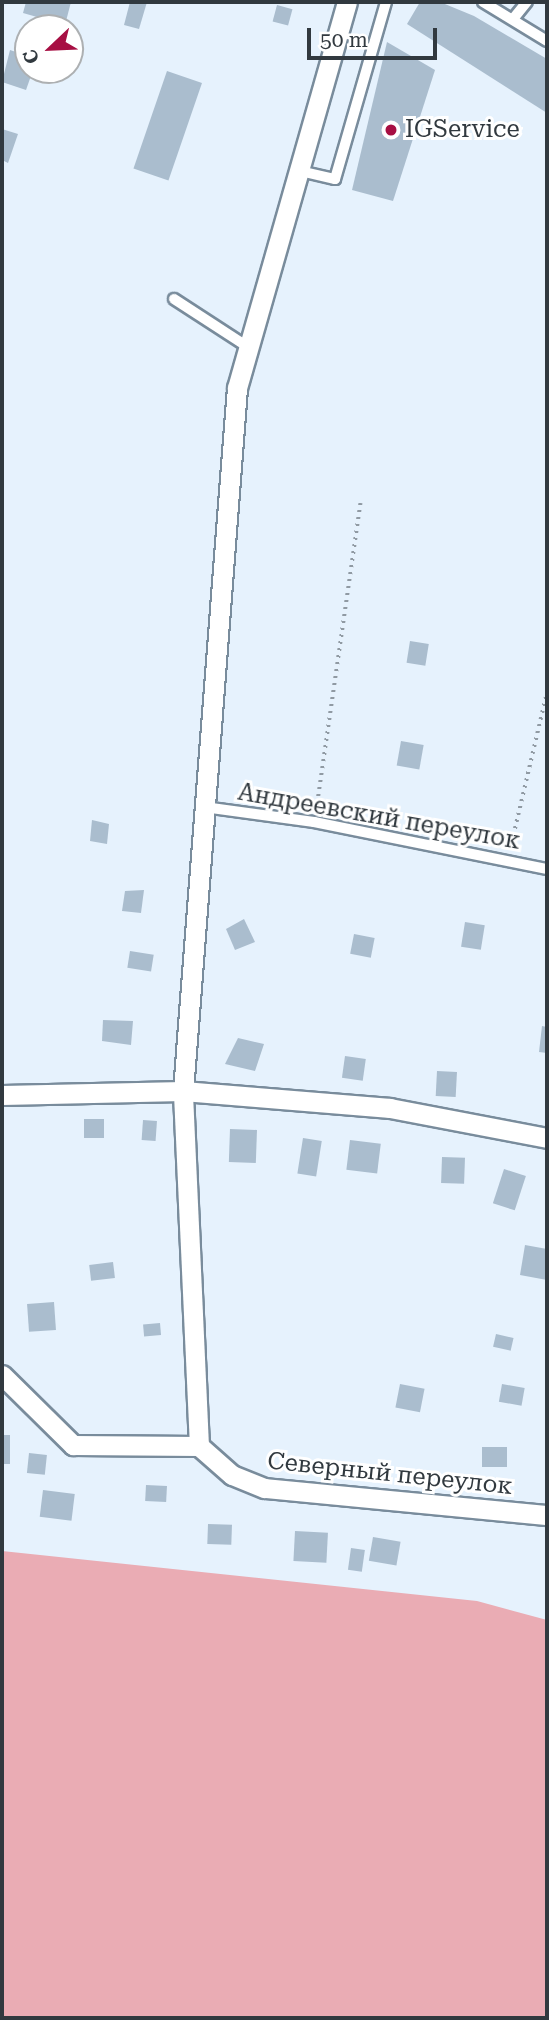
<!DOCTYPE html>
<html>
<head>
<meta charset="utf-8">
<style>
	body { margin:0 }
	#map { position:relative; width:549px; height:2020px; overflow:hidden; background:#e6f2fd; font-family:"Roboto Serif",serif }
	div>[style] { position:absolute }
	.green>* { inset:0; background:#eaacb4 }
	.building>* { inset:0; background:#aabdce; transform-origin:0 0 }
	.path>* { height:3.5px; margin-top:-1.75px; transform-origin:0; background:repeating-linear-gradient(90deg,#909aa3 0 2px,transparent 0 7px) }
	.roads { filter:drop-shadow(2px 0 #798c9c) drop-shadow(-2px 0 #798c9c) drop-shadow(0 2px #798c9c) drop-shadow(0 -2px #798c9c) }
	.service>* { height:10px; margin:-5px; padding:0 5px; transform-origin:5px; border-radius:5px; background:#fff }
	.minor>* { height:19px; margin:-9.5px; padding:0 9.5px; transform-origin:9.5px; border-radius:9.5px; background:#fff }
	.dots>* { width:19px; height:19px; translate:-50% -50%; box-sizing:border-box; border:4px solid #fff; border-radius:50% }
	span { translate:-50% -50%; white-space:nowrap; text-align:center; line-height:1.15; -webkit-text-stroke:6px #fff; paint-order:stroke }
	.poi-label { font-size:24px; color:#31393f }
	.left { translate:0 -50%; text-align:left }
	.street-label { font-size:24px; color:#31393f }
	.frame { position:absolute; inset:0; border:4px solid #31393f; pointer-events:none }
	.north { position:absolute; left:14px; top:14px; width:70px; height:70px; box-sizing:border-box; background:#fff; border:2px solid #adb0b2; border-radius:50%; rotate:247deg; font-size:19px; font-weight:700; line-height:28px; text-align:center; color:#31393f }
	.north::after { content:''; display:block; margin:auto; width:24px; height:32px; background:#a70f43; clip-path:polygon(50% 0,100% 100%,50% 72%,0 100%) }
	.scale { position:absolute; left:307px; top:28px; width:130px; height:32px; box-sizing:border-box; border:4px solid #31393f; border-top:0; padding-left:9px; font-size:21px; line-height:24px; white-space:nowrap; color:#31393f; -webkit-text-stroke:5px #fff; paint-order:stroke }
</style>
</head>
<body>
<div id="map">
	<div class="green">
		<i style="clip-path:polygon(2px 1551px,477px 1601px,547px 1620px,547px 2018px,2px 2018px)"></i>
	</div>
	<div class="building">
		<i style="clip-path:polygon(26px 2px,71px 2px,65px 25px,23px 13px)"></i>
		<i style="clip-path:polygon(130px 2px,147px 2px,139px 29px,124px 25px)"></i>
		<i style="clip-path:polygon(420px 2px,440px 2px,474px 16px,547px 59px,547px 113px,407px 24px)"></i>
		<i style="left:277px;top:5px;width:16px;height:17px;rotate:15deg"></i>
		<i style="clip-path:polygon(387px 42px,435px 70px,393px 201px,352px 190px)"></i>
		<i style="clip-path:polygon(10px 50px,28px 56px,33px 70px,26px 90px,2px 82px)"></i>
		<i style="left:167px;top:71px;width:37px;height:103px;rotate:19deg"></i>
		<i style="clip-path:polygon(2px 129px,18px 134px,8px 163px,2px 160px)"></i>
		<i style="left:410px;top:641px;width:19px;height:22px;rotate:9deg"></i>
		<i style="left:401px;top:741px;width:23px;height:25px;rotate:10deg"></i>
		<i style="clip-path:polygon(92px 820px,109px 824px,107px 844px,90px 841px)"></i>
		<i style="clip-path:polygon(144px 890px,141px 913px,122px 911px,125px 891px)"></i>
		<i style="clip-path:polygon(244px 919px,255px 942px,235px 950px,226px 929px)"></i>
		<i style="left:465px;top:922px;width:20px;height:25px;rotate:9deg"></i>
		<i style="left:354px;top:934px;width:21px;height:20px;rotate:11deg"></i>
		<i style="left:130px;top:951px;width:24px;height:17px;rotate:9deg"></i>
		<i style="clip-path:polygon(103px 1020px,133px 1021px,131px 1045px,102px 1041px)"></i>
		<i style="clip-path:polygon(542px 1026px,547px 1027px,547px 1053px,539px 1052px)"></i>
		<i style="clip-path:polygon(238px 1038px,264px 1044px,255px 1071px,225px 1064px)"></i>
		<i style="left:345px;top:1056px;width:21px;height:22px;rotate:8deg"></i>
		<i style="left:437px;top:1071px;width:20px;height:25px;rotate:3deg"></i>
		<i style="left:84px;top:1119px;width:20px;height:19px"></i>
		<i style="left:143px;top:1120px;width:14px;height:20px;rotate:4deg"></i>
		<i style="left:230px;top:1129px;width:27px;height:33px;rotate:2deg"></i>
		<i style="left:303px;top:1138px;width:19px;height:36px;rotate:9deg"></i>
		<i style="left:350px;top:1140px;width:31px;height:30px;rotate:7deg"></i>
		<i style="left:442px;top:1157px;width:23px;height:26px;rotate:2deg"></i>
		<i style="left:504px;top:1169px;width:23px;height:36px;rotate:18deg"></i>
		<i style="clip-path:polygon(525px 1245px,547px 1249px,547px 1280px,520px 1275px)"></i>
		<i style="left:113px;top:1262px;width:16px;height:24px;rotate:83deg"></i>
		<i style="left:54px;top:1302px;width:28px;height:27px;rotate:86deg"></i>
		<i style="left:160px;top:1323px;width:12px;height:17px;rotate:85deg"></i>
		<i style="left:496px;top:1334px;width:18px;height:13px;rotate:13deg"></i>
		<i style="left:400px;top:1384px;width:25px;height:24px;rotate:11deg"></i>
		<i style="left:502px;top:1384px;width:23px;height:18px;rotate:10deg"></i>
		<i style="left:2px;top:1435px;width:8px;height:29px"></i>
		<i style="left:482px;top:1447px;width:25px;height:20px"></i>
		<i style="left:29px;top:1453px;width:18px;height:20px;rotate:6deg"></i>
		<i style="left:146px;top:1485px;width:21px;height:16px;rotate:3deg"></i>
		<i style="left:43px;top:1490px;width:32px;height:27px;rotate:7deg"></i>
		<i style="left:208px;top:1524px;width:24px;height:20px;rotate:2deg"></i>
		<i style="left:295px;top:1531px;width:33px;height:30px;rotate:3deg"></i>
		<i style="left:373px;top:1537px;width:28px;height:24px;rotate:10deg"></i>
		<i style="left:351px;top:1548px;width:14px;height:22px;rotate:8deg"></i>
	</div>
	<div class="path">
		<i style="left:316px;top:810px;width:310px;rotate:-81.8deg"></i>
		<i style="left:510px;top:849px;width:162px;rotate:-76.8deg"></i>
	</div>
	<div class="roads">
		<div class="service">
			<i style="left:483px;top:2px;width:75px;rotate:31.4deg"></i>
			<i style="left:513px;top:19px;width:22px;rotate:-51deg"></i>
			<i style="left:300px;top:171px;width:36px;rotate:13deg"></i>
			<i style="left:335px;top:179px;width:184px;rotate:-73.9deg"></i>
			<i style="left:174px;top:299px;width:88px;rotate:33deg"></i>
			<i style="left:204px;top:807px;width:111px;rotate:7.8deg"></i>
			<i style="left:314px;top:822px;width:238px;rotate:11.4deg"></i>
		</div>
		<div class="minor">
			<i style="left:2px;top:1095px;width:181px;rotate:-1.3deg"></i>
			<i style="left:183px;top:1091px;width:208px;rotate:4.7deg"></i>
			<i style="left:390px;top:1108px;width:160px;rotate:10.8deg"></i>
			<i style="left:2px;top:1375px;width:100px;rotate:44.6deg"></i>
			<i style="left:73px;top:1445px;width:126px;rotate:0.5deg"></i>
			<i style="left:199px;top:1446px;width:355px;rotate:-92.6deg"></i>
			<i style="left:183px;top:1091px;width:705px;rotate:-85.61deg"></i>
			<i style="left:237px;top:388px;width:401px;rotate:-74.1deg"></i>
			<i style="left:199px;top:1446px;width:44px;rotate:41.3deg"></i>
			<i style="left:232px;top:1475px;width:35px;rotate:22deg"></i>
			<i style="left:265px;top:1488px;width:283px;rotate:5.5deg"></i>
		</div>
	</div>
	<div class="dots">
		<i style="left:391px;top:130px;background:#a70f43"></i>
	</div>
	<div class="poi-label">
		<span class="left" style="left:405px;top:130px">IGService</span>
	</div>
	<div class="street-label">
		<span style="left:379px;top:817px;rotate:10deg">Андреевский переулок</span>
		<span style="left:390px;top:1474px;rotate:6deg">Северный переулок</span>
	</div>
	<div class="frame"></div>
	<div class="north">С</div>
	<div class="scale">50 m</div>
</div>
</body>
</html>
